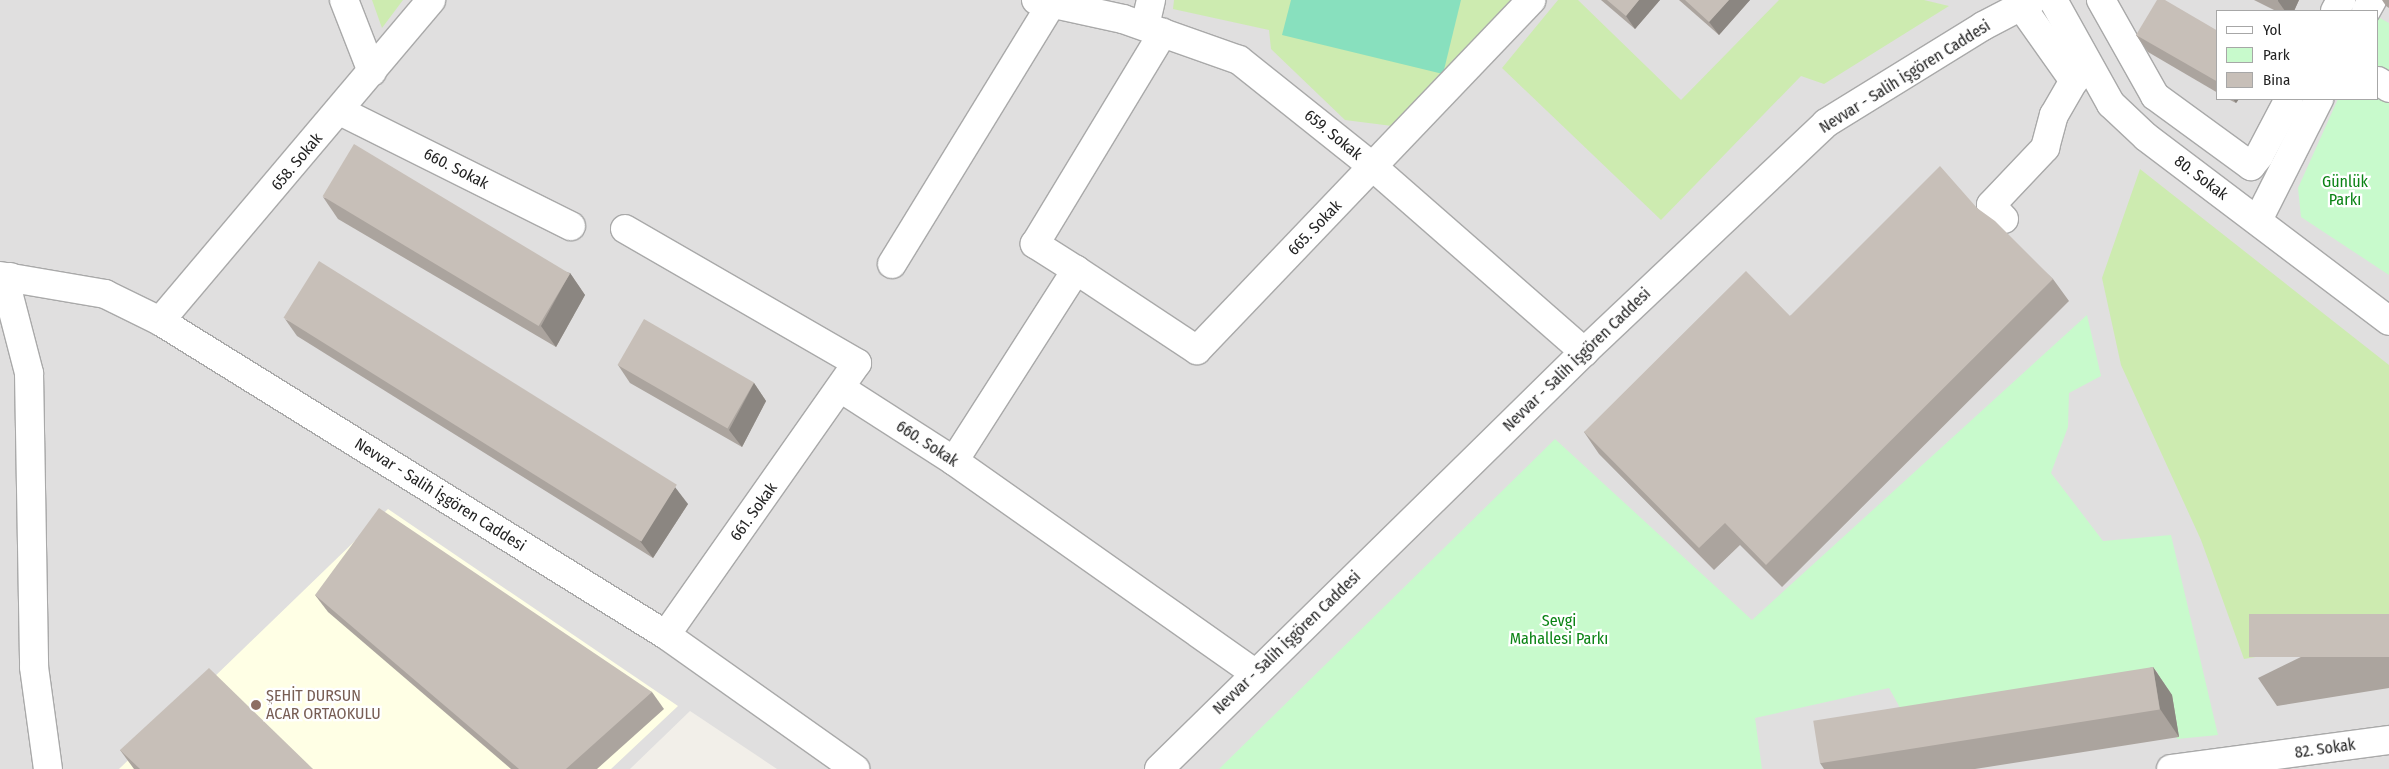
<!DOCTYPE html>
<html>
<head>
<meta charset="utf-8">
<style>
	body { margin:0 }
	#map { position:relative; width:2389px; height:769px; overflow:hidden; background:#f2efe9; font-family:"Fira Sans Condensed",sans-serif }
	div>[style] { position:absolute }
	.residential>* { inset:0; background:#e0dfdf }
	.education>* { inset:0; background:#ffffe5 }
	.grass>* { inset:0; background:#cdebb0 }
	.park>* { inset:0; background:#c8facc }
	.pitch>* { inset:0; background:#88e0be }
	.roads { filter:drop-shadow(1px 0 #a9a9a9) drop-shadow(-1px 0 #a9a9a9) drop-shadow(0 1px #a9a9a9) drop-shadow(0 -1px #a9a9a9) }
	.minor>* { height:28px; margin:-14px; padding:0 14px; transform-origin:14px; border-radius:14px; background:#fff }
	.wall>* { inset:0; background:#aba49e }
	.shaded-wall>* { inset:0; background:#8b8681 }
	.building>* { inset:0; background:#c7bfb8; transform-origin:0 0 }
	.dots>* { width:14px; height:14px; translate:-50% -50%; box-sizing:border-box; border:2px solid #fff; border-radius:50% }
	span { translate:-50% -50%; white-space:nowrap; text-align:center; line-height:1.15; -webkit-text-stroke:4.5px #fff; paint-order:stroke }
	.street-label { font-size:16px; color:#222 }
	.park-label { font-size:16px; color:#0c8416 }
	.education-label { font-size:16px; color:#785e54 }
	.left { translate:0 -50%; text-align:left }
	.legend { position:absolute; left:2216px; top:10px; width:162px; height:90px; box-sizing:border-box; background:#fff; border:1px solid #a7a7a7; margin:0; padding:6px 9px; list-style:none; font-size:15px; color:#222 }
	.legend li { display:flex; align-items:center; gap:10px; height:25px }
	.legend b { width:25px; border:1px solid #a7a7a7 }
</style>
</head>
<body>
<div id="map">
	<div class="residential">
		<i style="clip-path:polygon(evenodd,0 0,2389px 0,2389px 769px,777px 769px,690px 711px,630px 769px,0 769px,0 0,2218px 11px,2378px 11px,2378px 99px,2218px 99px,2218px 11px)"></i>
	</div>
	<div class="education">
		<i style="clip-path:polygon(388px 509px,678px 706px,611px 769px,119px 769px)"></i>
	</div>
	<div class="grass">
		<i style="clip-path:polygon(372px 0,403px 0,382px 28px)"></i>
		<i style="clip-path:polygon(1174px 0,1515px 0,1400px 127px,1345px 120px,1271px 49px,1269px 30px,1173px 9px)"></i>
		<i style="clip-path:polygon(1558px 0,1578px 0,1681px 100px,1779px 0,1924px 0,1949px 6px,1824px 84px,1801px 76px,1661px 220px,1502px 68px)"></i>
		<i style="clip-path:polygon(2140px 169px,2389px 365px,2389px 634px,2244px 659px,2201px 540px,2121px 365px,2102px 278px)"></i>
	</div>
	<div class="park">
		<i style="clip-path:polygon(2378px 17px,2389px 23px,2389px 275px,2301px 217px,2298px 188px,2338px 99px,2378px 99px)"></i>
		<i style="clip-path:polygon(2087px 315px,2101px 376px,2069px 393px,2068px 427px,2051px 473px,2103px 541px,2171px 535px,2218px 735px,2177px 739px,2157px 671px,1903px 713px,1889px 688px,1755px 718px,1762px 769px,1219px 769px,1555px 439px,1752px 620px)"></i>
	</div>
	<div class="pitch">
		<i style="clip-path:polygon(1291px 0,1461px 0,1443px 74px,1282px 35px)"></i>
	</div>
	<div class="roads">
		<div class="minor">
			<i style="left:344px;top:0;width:77px;rotate:68.7deg"></i>
			<i style="left:1036px;top:0;width:89px;rotate:12.3deg"></i>
			<i style="left:1123px;top:19px;width:123px;rotate:19.5deg"></i>
			<i style="left:1239px;top:60px;width:171px;rotate:38.6deg"></i>
			<i style="left:1373px;top:167px;width:281px;rotate:41.2deg"></i>
			<i style="left:2053px;top:0;width:119px;rotate:60.9deg"></i>
			<i style="left:2111px;top:104px;width:48px;rotate:43.3deg"></i>
			<i style="left:2146px;top:137px;width:305px;rotate:37.1deg"></i>
			<i style="left:2101px;top:0;width:110px;rotate:60.6deg"></i>
			<i style="left:2155px;top:96px;width:119px;rotate:36.1deg"></i>
			<i style="left:2251px;top:166px;width:13px;rotate:-51deg"></i>
			<i style="left:2259px;top:156px;width:64px;rotate:-62.2deg"></i>
			<i style="left:2335px;top:11px;width:13px;rotate:-61deg"></i>
			<i style="left:2366px;top:11px;width:13px;rotate:-61deg"></i>
			<i style="left:1145px;top:26px;width:27px;rotate:-77deg"></i>
			<i style="left:2378px;top:81px;width:13px;rotate:32deg"></i>
			<i style="left:340px;top:111px;width:258px;rotate:26.5deg"></i>
			<i style="left:2004px;top:219px;width:19px;rotate:-133deg"></i>
			<i style="left:1991px;top:205px;width:79px;rotate:-46.5deg"></i>
			<i style="left:2045px;top:148px;width:34px;rotate:-75deg"></i>
			<i style="left:2054px;top:115px;width:39px;rotate:-60deg"></i>
			<i style="left:2074px;top:81px;width:92px;rotate:-125.2deg"></i>
			<i style="left:2258px;top:220px;width:136px;rotate:-63.2deg"></i>
			<i style="left:625px;top:229px;width:268px;rotate:30deg"></i>
			<i style="left:857px;top:363px;width:332px;rotate:125.1deg"></i>
			<i style="left:892px;top:264px;width:306px;rotate:-58.5deg"></i>
			<i style="left:1076px;top:270px;width:145px;rotate:33.5deg"></i>
			<i style="left:1197px;top:350px;width:484px;rotate:-46.3deg"></i>
			<i style="left:0;top:276px;width:107px;rotate:9.7deg"></i>
			<i style="left:105px;top:294px;width:61px;rotate:26.1deg"></i>
			<i style="left:160px;top:321px;width:596px;rotate:31.82deg"></i>
			<i style="left:666px;top:635px;width:232px;rotate:35.3deg"></i>
			<i style="left:10px;top:277px;width:19px;rotate:93deg"></i>
			<i style="left:9px;top:296px;width:80px;rotate:75.4deg"></i>
			<i style="left:29px;top:373px;width:294px;rotate:89deg"></i>
			<i style="left:34px;top:667px;width:103px;rotate:82.2deg"></i>
			<i style="left:160px;top:321px;width:420px;rotate:-49.8deg"></i>
			<i style="left:842px;top:389px;width:133px;rotate:32.7deg"></i>
			<i style="left:954px;top:461px;width:368px;rotate:35.2deg"></i>
			<i style="left:954px;top:461px;width:227px;rotate:-57.4deg"></i>
			<i style="left:1076px;top:270px;width:49px;rotate:-147.6deg"></i>
			<i style="left:1035px;top:244px;width:247px;rotate:-58.8deg"></i>
			<i style="left:1159px;top:769px;width:595px;rotate:-44.46deg"></i>
			<i style="left:1584px;top:352px;width:333px;rotate:-43.4deg"></i>
			<i style="left:1826px;top:123px;width:185px;rotate:-31.7deg"></i>
			<i style="left:1983px;top:26px;width:56px;rotate:-27.5deg"></i>
			<i style="left:2171px;top:769px;width:220px;rotate:-7.6deg"></i>
		</div>
	</div>
	<div class="wall">
		<i style="clip-path:polygon(1601px 0,1660px 0,1635px 29px)"></i>
		<i style="clip-path:polygon(1679px 0,1750px 0,1719px 35px)"></i>
		<i style="clip-path:polygon(2254px 0,2299px 0,2294px 11px,2276px 11px)"></i>
		<i style="clip-path:polygon(2382px 0,2389px 0,2389px 8px,2386px 6px)"></i>
		<i style="clip-path:polygon(2218px 31px,2218px 93px,2148px 52px,2136px 35px)"></i>
		<i style="clip-path:polygon(2228px 99px,2239px 99px,2236px 103px)"></i>
		<i style="clip-path:polygon(323px 197px,570px 273px,585px 295px,556px 347px,338px 219px)"></i>
		<i style="clip-path:polygon(1977px 208px,2053px 279px,2069px 301px,1782px 587px,1740px 545px,1714px 570px,1599px 454px,1584px 432px,1790px 316px)"></i>
		<i style="clip-path:polygon(285px 319px,688px 504px,653px 558px,297px 336px)"></i>
		<i style="clip-path:polygon(618px 365px,754px 383px,766px 401px,742px 447px,630px 383px)"></i>
		<i style="clip-path:polygon(315px 595px,652px 692px,664px 709px,597px 769px,511px 769px,328px 612px)"></i>
		<i style="clip-path:polygon(2389px 614px,2389px 688px,2277px 706px,2258px 678px)"></i>
		<i style="clip-path:polygon(2153px 667px,2172px 695px,2179px 737px,1975px 769px,1824px 769px,1820px 763px)"></i>
		<i style="clip-path:polygon(120px 750px,313px 769px,134px 769px)"></i>
	</div>
	<div class="shaded-wall">
		<i style="clip-path:polygon(1639px 0,1660px 0,1635px 29px,1626px 16px)"></i>
		<i style="clip-path:polygon(1729px 0,1750px 0,1719px 35px,1709px 22px)"></i>
		<i style="clip-path:polygon(2278px 0,2299px 0,2294px 11px,2285px 11px,2278px 1px)"></i>
		<i style="clip-path:polygon(2233px 99px,2239px 99px,2236px 103px)"></i>
		<i style="clip-path:polygon(570px 273px,585px 295px,556px 347px,541px 326px)"></i>
		<i style="clip-path:polygon(754px 383px,766px 401px,742px 447px,729px 430px)"></i>
		<i style="clip-path:polygon(675px 487px,688px 504px,653px 558px,640px 541px)"></i>
		<i style="clip-path:polygon(2153px 667px,2172px 695px,2179px 737px,2160px 709px)"></i>
	</div>
	<div class="building">
		<i style="clip-path:polygon(1607px 0,1639px 0,1626px 16px)"></i>
		<i style="clip-path:polygon(1685px 0,1729px 0,1709px 22px)"></i>
		<i style="clip-path:polygon(2157px 0,2165px 0,2218px 31px,2218px 82px,2136px 35px)"></i>
		<i style="left:354px;top:144px;width:252px;height:61px;rotate:31deg"></i>
		<i style="clip-path:polygon(1940px 166px,1977px 208px,1995px 221px,2053px 279px,1766px 565px,1725px 523px,1699px 548px,1584px 432px,1746px 271px,1790px 316px)"></i>
		<i style="left:319px;top:261px;width:422px;height:67px;rotate:32deg"></i>
		<i style="left:644px;top:319px;width:127px;height:53px;rotate:30deg"></i>
		<i style="clip-path:polygon(379px 508px,652px 692px,566px 769px,519px 769px,315px 595px)"></i>
		<i style="left:2389px;top:614px;width:43px;height:140px;rotate:90deg"></i>
		<i style="left:2153px;top:667px;width:43px;height:344px;rotate:81deg"></i>
		<i style="clip-path:polygon(209px 668px,313px 769px,140px 769px,120px 750px)"></i>
	</div>
	<div class="dots">
		<i style="left:256px;top:705px;background:#8d6e63"></i>
	</div>
	<div class="street-label">
		<span style="left:1905px;top:77px;rotate:-32deg">Nevvar - Salih İşgören Caddesi</span>
		<span style="left:1333px;top:135px;rotate:39deg">659. Sokak</span>
		<span style="left:297px;top:162px;rotate:-50deg">658. Sokak</span>
		<span style="left:456px;top:169px;rotate:27deg">660. Sokak</span>
		<span style="left:2201px;top:178px;rotate:37deg">80. Sokak</span>
		<span style="left:1315px;top:228px;rotate:-46deg">665. Sokak</span>
		<span style="left:1577px;top:360px;rotate:-44deg">Nevvar - Salih İşgören Caddesi</span>
		<span style="left:927px;top:444px;rotate:33deg">660. Sokak</span>
		<span style="left:440px;top:495px;rotate:32deg">Nevvar - Salih İşgören Caddesi</span>
		<span style="left:754px;top:512px;rotate:-54deg">661. Sokak</span>
		<span style="left:1287px;top:643px;rotate:-44deg">Nevvar - Salih İşgören Caddesi</span>
		<span style="left:2325px;top:749px;rotate:-8deg">82. Sokak</span>
	</div>
	<div class="park-label">
		<span style="left:2345px;top:191px">Günlük<br>Parkı</span>
		<span style="left:1559px;top:630px">Sevgi<br>Mahallesi Parkı</span>
	</div>
	<div class="education-label">
		<span class="left" style="left:266px;top:705px">ŞEHİT DURSUN<br>ACAR ORTAOKULU</span>
	</div>
	<ul class="legend">
	<li><b style="height:6px;background:#fff"></b>Yol</li>
	<li><b style="height:14px;background:#c8facc"></b>Park</li>
	<li><b style="height:14px;background:#c7bfb8"></b>Bina</li>
	</ul>
</div>
</body>
</html>
